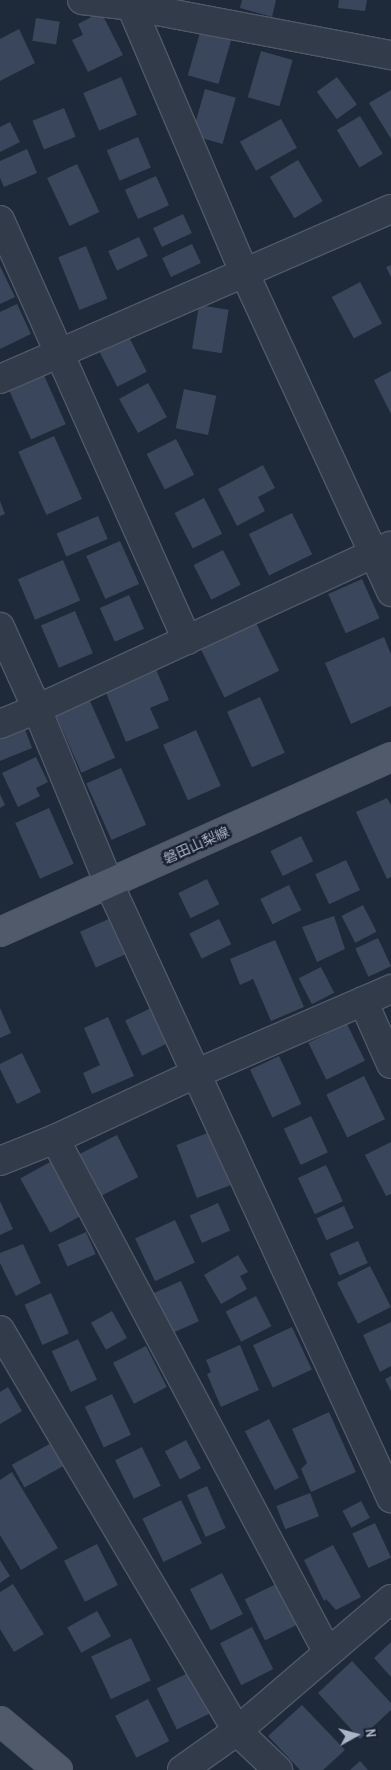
<!DOCTYPE html>
<html>
<head>
<meta charset="utf-8">
<style>
	body { margin:0 }
	#map { position:relative; width:391px; height:1770px; overflow:hidden; background:#1e293a; font-family:"Archivo Narrow","Noto Sans JP",sans-serif }
	div>[style] { position:absolute }
	.building>* { inset:0; background:#3a465b; transform-origin:0 0 }
	.roads { filter:drop-shadow(1px 0 #505868) drop-shadow(-1px 0 #505868) drop-shadow(0 1px #505868) drop-shadow(0 -1px #505868) }
	.minor>* { height:28px; margin:-14px; padding:0 14px; transform-origin:14px; border-radius:14px; background:#323b4a }
	.major>* { height:28px; margin:-14px; padding:0 14px; transform-origin:14px; border-radius:14px; background:#505a6b }
	span { translate:-50% -50%; white-space:nowrap; text-align:center; line-height:1.15; -webkit-text-stroke:4.5px #18202f; paint-order:stroke }
	.street-label { font-size:14px; color:#acb5c7 }
	.north { position:absolute; left:331px; top:1710px; width:50px; height:50px; -webkit-text-stroke:4px #18202f; paint-order:stroke; rotate:83deg; font-size:14px; font-weight:700; line-height:20px; text-align:center; color:#acb5c7 }
	.north::after { content:''; display:block; margin:auto; width:18px; height:22px; background:#acb5c7; clip-path:polygon(50% 0,100% 100%,50% 72%,0 100%) }
</style>
</head>
<body>
<div id="map">
	<div class="building">
		<i style="clip-path:polygon(242px 0,276px 0,272px 17px,240px 8px)"></i>
		<i style="clip-path:polygon(339px 0,367px 0,365px 11px,338px 8px)"></i>
		<i style="clip-path:polygon(101px 12px,123px 55px,88px 72px,72px 40px,83px 35px,78px 24px)"></i>
		<i style="left:36px;top:18px;width:24px;height:23px;rotate:9deg"></i>
		<i style="clip-path:polygon(19px 29px,35px 63px,0 81px,0 39px)"></i>
		<i style="left:201px;top:29px;width:32px;height:48px;rotate:16deg"></i>
		<i style="left:261px;top:51px;width:33px;height:48px;rotate:16deg"></i>
		<i style="left:121px;top:77px;width:41px;height:41px;rotate:67deg"></i>
		<i style="left:337px;top:77px;width:34px;height:25px;rotate:54deg"></i>
		<i style="left:205px;top:89px;width:32px;height:48px;rotate:16deg"></i>
		<i style="clip-path:polygon(391px 90px,391px 139px,369px 103px)"></i>
		<i style="left:64px;top:108px;width:31px;height:34px;rotate:68deg"></i>
		<i style="left:360px;top:116px;width:44px;height:27px;rotate:59deg"></i>
		<i style="left:281px;top:119px;width:33px;height:47px;rotate:61deg"></i>
		<i style="clip-path:polygon(10px 122px,20px 142px,0 152px,0 127px)"></i>
		<i style="left:138px;top:137px;width:33px;height:34px;rotate:67deg"></i>
		<i style="clip-path:polygon(27px 149px,37px 173px,4px 187px,0 178px,0 161px)"></i>
		<i style="left:298px;top:160px;width:48px;height:33px;rotate:59deg"></i>
		<i style="left:77px;top:164px;width:53px;height:33px;rotate:65deg"></i>
		<i style="left:156px;top:176px;width:32px;height:34px;rotate:66deg"></i>
		<i style="left:183px;top:214px;width:21px;height:33px;rotate:65deg"></i>
		<i style="left:139px;top:237px;width:21px;height:34px;rotate:65deg"></i>
		<i style="left:192px;top:244px;width:21px;height:33px;rotate:65deg"></i>
		<i style="left:86px;top:246px;width:57px;height:30px;rotate:68deg"></i>
		<i style="clip-path:polygon(391px 265px,391px 277px,386px 267px)"></i>
		<i style="clip-path:polygon(0 266px,15px 297px,0 304px)"></i>
		<i style="left:360px;top:282px;width:47px;height:32px;rotate:62deg"></i>
		<i style="clip-path:polygon(17px 304px,31px 334px,0 349px,0 312px)"></i>
		<i style="left:199px;top:305px;width:30px;height:44px;rotate:9deg"></i>
		<i style="left:129px;top:337px;width:39px;height:33px;rotate:63deg"></i>
		<i style="clip-path:polygon(391px 371px,391px 414px,374px 380px)"></i>
		<i style="left:43px;top:373px;width:56px;height:38px;rotate:66deg"></i>
		<i style="left:148px;top:383px;width:39px;height:33px;rotate:61deg"></i>
		<i style="left:184px;top:389px;width:33px;height:40px;rotate:12deg"></i>
		<i style="left:54px;top:436px;width:69px;height:39px;rotate:66deg"></i>
		<i style="left:176px;top:439px;width:40px;height:33px;rotate:63deg"></i>
		<i style="clip-path:polygon(263px 465px,275px 488px,258px 497px,265px 511px,237px 526px,218px 489px)"></i>
		<i style="left:204px;top:498px;width:40px;height:33px;rotate:63deg"></i>
		<i style="clip-path:polygon(0 501px,5px 514px,0 516px)"></i>
		<i style="left:292px;top:513px;width:46px;height:48px;rotate:64deg"></i>
		<i style="left:98px;top:516px;width:25px;height:45px;rotate:67deg"></i>
		<i style="left:120px;top:541px;width:47px;height:37px;rotate:66deg"></i>
		<i style="left:223px;top:550px;width:39px;height:33px;rotate:63deg"></i>
		<i style="left:63px;top:560px;width:44px;height:49px;rotate:67deg"></i>
		<i style="left:362px;top:579px;width:43px;height:37px;rotate:66deg"></i>
		<i style="left:129px;top:595px;width:37px;height:32px;rotate:66deg"></i>
		<i style="left:75px;top:611px;width:46px;height:37px;rotate:67deg"></i>
		<i style="left:256px;top:623px;width:53px;height:61px;rotate:64deg"></i>
		<i style="clip-path:polygon(384px 637px,391px 654px,391px 706px,351px 724px,325px 663px)"></i>
		<i style="clip-path:polygon(155px 667px,169px 700px,150px 708px,159px 728px,126px 742px,104px 688px)"></i>
		<i style="left:260px;top:697px;width:61px;height:36px;rotate:66deg"></i>
		<i style="left:90px;top:701px;width:62px;height:37px;rotate:66deg"></i>
		<i style="clip-path:polygon(23px 724px,32px 748px,0 761px,0 733px)"></i>
		<i style="left:196px;top:730px;width:61px;height:36px;rotate:66deg"></i>
		<i style="clip-path:polygon(36px 757px,48px 782px,36px 788px,40px 796px,18px 807px,2px 773px)"></i>
		<i style="left:121px;top:768px;width:62px;height:38px;rotate:66deg"></i>
		<i style="clip-path:polygon(0 794px,5px 805px,0 808px)"></i>
		<i style="clip-path:polygon(387px 798px,391px 805px,391px 877px,387px 879px,356px 812px)"></i>
		<i style="left:49px;top:808px;width:61px;height:37px;rotate:66deg"></i>
		<i style="left:301px;top:836px;width:28px;height:34px;rotate:64deg"></i>
		<i style="left:346px;top:860px;width:33px;height:34px;rotate:65deg"></i>
		<i style="left:207px;top:879px;width:28px;height:32px;rotate:64deg"></i>
		<i style="left:289px;top:885px;width:28px;height:32px;rotate:64deg"></i>
		<i style="left:363px;top:905px;width:30px;height:24px;rotate:63deg"></i>
		<i style="clip-path:polygon(334px 916px,345px 949px,317px 962px,302px 927px)"></i>
		<i style="left:111px;top:918px;width:39px;height:34px;rotate:66deg"></i>
		<i style="left:219px;top:919px;width:28px;height:33px;rotate:64deg"></i>
		<i style="left:378px;top:938px;width:31px;height:25px;rotate:65deg"></i>
		<i style="clip-path:polygon(275px 940px,304px 1007px,271px 1021px,253px 979px,240px 985px,230px 959px)"></i>
		<i style="left:321px;top:967px;width:29px;height:25px;rotate:63deg"></i>
		<i style="left:153px;top:1007px;width:39px;height:31px;rotate:64deg"></i>
		<i style="clip-path:polygon(0 1008px,11px 1033px,0 1038px)"></i>
		<i style="clip-path:polygon(108px 1017px,134px 1076px,92px 1094px,83px 1073px,100px 1065px,84px 1028px)"></i>
		<i style="left:347px;top:1024px;width:41px;height:43px;rotate:64deg"></i>
		<i style="clip-path:polygon(22px 1053px,41px 1092px,17px 1104px,0 1069px,0 1064px)"></i>
		<i style="left:279px;top:1056px;width:53px;height:32px;rotate:65deg"></i>
		<i style="left:364px;top:1076px;width:48px;height:42px;rotate:64deg"></i>
		<i style="left:311px;top:1116px;width:40px;height:30px;rotate:65deg"></i>
		<i style="left:210px;top:1132px;width:57px;height:36px;rotate:69deg"></i>
		<i style="left:117px;top:1135px;width:47px;height:42px;rotate:63deg"></i>
		<i style="clip-path:polygon(391px 1142px,391px 1194px,386px 1196px,365px 1155px)"></i>
		<i style="left:50px;top:1162px;width:62px;height:34px;rotate:61deg"></i>
		<i style="left:326px;top:1165px;width:40px;height:31px;rotate:65deg"></i>
		<i style="clip-path:polygon(0 1201px,13px 1229px,0 1235px)"></i>
		<i style="left:218px;top:1203px;width:30px;height:31px;rotate:66deg"></i>
		<i style="left:344px;top:1206px;width:24px;height:30px;rotate:66deg"></i>
		<i style="left:175px;top:1220px;width:47px;height:44px;rotate:65deg"></i>
		<i style="left:86px;top:1232px;width:24px;height:31px;rotate:66deg"></i>
		<i style="left:358px;top:1241px;width:24px;height:31px;rotate:66deg"></i>
		<i style="clip-path:polygon(23px 1244px,41px 1283px,16px 1296px,0 1263px,0 1253px)"></i>
		<i style="clip-path:polygon(238px 1255px,248px 1272px,240px 1276px,247px 1289px,221px 1304px,204px 1275px)"></i>
		<i style="left:370px;top:1266px;width:46px;height:37px;rotate:63deg"></i>
		<i style="left:181px;top:1281px;width:44px;height:30px;rotate:66deg"></i>
		<i style="left:51px;top:1293px;width:44px;height:29px;rotate:66deg"></i>
		<i style="left:256px;top:1296px;width:34px;height:34px;rotate:63deg"></i>
		<i style="left:112px;top:1311px;width:31px;height:24px;rotate:61deg"></i>
		<i style="clip-path:polygon(391px 1322px,391px 1366px,380px 1372px,363px 1335px)"></i>
		<i style="left:292px;top:1327px;width:47px;height:43px;rotate:65deg"></i>
		<i style="left:78px;top:1339px;width:45px;height:29px;rotate:65deg"></i>
		<i style="clip-path:polygon(240px 1345px,259px 1390px,221px 1407px,207px 1374px,211px 1372px,206px 1360px)"></i>
		<i style="left:146px;top:1346px;width:46px;height:37px;rotate:63deg"></i>
		<i style="clip-path:polygon(391px 1376px,391px 1391px,385px 1379px)"></i>
		<i style="clip-path:polygon(8px 1387px,22px 1411px,0 1424px,0 1392px)"></i>
		<i style="left:112px;top:1394px;width:45px;height:30px;rotate:65deg"></i>
		<i style="clip-path:polygon(329px 1412px,356px 1472px,311px 1492px,301px 1469px,307px 1463px,292px 1429px)"></i>
		<i style="left:269px;top:1419px;width:66px;height:27px;rotate:63deg"></i>
		<i style="left:186px;top:1440px;width:32px;height:24px;rotate:62deg"></i>
		<i style="left:53px;top:1442px;width:26px;height:47px;rotate:61deg"></i>
		<i style="left:142px;top:1447px;width:43px;height:30px;rotate:64deg"></i>
		<i style="clip-path:polygon(12px 1472px,58px 1548px,21px 1570px,0 1535px,0 1480px)"></i>
		<i style="left:207px;top:1486px;width:46px;height:22px;rotate:66deg"></i>
		<i style="left:310px;top:1493px;width:25px;height:36px;rotate:69deg"></i>
		<i style="left:181px;top:1500px;width:48px;height:43px;rotate:64deg"></i>
		<i style="left:361px;top:1501px;width:19px;height:21px;rotate:62deg"></i>
		<i style="left:375px;top:1523px;width:38px;height:25px;rotate:65deg"></i>
		<i style="left:97px;top:1544px;width:46px;height:37px;rotate:63deg"></i>
		<i style="clip-path:polygon(333px 1545px,361px 1597px,336px 1610px,326px 1599px,324px 1601px,304px 1560px)"></i>
		<i style="clip-path:polygon(0 1560px,10px 1576px,0 1583px)"></i>
		<i style="left:222px;top:1573px;width:46px;height:36px;rotate:63deg"></i>
		<i style="left:278px;top:1583px;width:46px;height:37px;rotate:64deg"></i>
		<i style="clip-path:polygon(13px 1584px,44px 1634px,14px 1652px,0 1629px,0 1592px)"></i>
		<i style="left:97px;top:1611px;width:29px;height:34px;rotate:61deg"></i>
		<i style="left:252px;top:1627px;width:47px;height:36px;rotate:63deg"></i>
		<i style="left:131px;top:1638px;width:47px;height:44px;rotate:65deg"></i>
		<i style="clip-path:polygon(391px 1642px,391px 1677px,374px 1658px)"></i>
		<i style="clip-path:polygon(352px 1661px,391px 1703px,391px 1710px,360px 1739px,318px 1693px)"></i>
		<i style="left:190px;top:1672px;width:46px;height:37px;rotate:64deg"></i>
		<i style="left:148px;top:1699px;width:47px;height:37px;rotate:63deg"></i>
		<i style="clip-path:polygon(302px 1705px,345px 1750px,323px 1770px,300px 1770px,268px 1736px)"></i>
		<i style="clip-path:polygon(360px 1761px,368px 1770px,350px 1770px)"></i>
	</div>
	<div class="roads">
		<div class="minor">
			<i style="left:82px;top:0;width:49px;rotate:7deg"></i>
			<i style="left:131px;top:6px;width:265px;rotate:10.7deg"></i>
			<i style="left:131px;top:6px;width:291px;rotate:67deg"></i>
			<i style="left:245px;top:274px;width:350px;rotate:65.3deg"></i>
			<i style="left:0;top:220px;width:460px;rotate:66deg"></i>
			<i style="left:0;top:379px;width:426px;rotate:-23.5deg"></i>
			<i style="left:0;top:627px;width:90px;rotate:65.7deg"></i>
			<i style="left:37px;top:709px;width:189px;rotate:67.6deg"></i>
			<i style="left:109px;top:884px;width:676px;rotate:65.33deg"></i>
			<i style="left:0;top:724px;width:40px;rotate:-22deg"></i>
			<i style="left:37px;top:709px;width:389px;rotate:-24.8deg"></i>
			<i style="left:363px;top:1001px;width:69px;rotate:66deg"></i>
			<i style="left:55px;top:1139px;width:582px;rotate:62.03deg"></i>
			<i style="left:0;top:1161px;width:59px;rotate:-21.8deg"></i>
			<i style="left:55px;top:1139px;width:154px;rotate:-24.9deg"></i>
			<i style="left:195px;top:1074px;width:214px;rotate:-23.4deg"></i>
			<i style="left:0;top:1330px;width:466px;rotate:59.4deg"></i>
			<i style="left:237px;top:1731px;width:57px;rotate:43.6deg"></i>
			<i style="left:182px;top:1770px;width:67px;rotate:-35.3deg"></i>
			<i style="left:237px;top:1731px;width:203px;rotate:-40.6deg"></i>
		</div>
		<div class="major">
			<i style="left:0;top:932px;width:428px;rotate:-24.1deg"></i>
			<i style="left:0;top:1721px;width:76px;rotate:40.2deg"></i>
		</div>
	</div>
	<div class="street-label">
		<span style="left:196px;top:845px;rotate:-24deg">磐田山梨線</span>
	</div>
	<div class="north">N</div>
</div>
</body>
</html>
